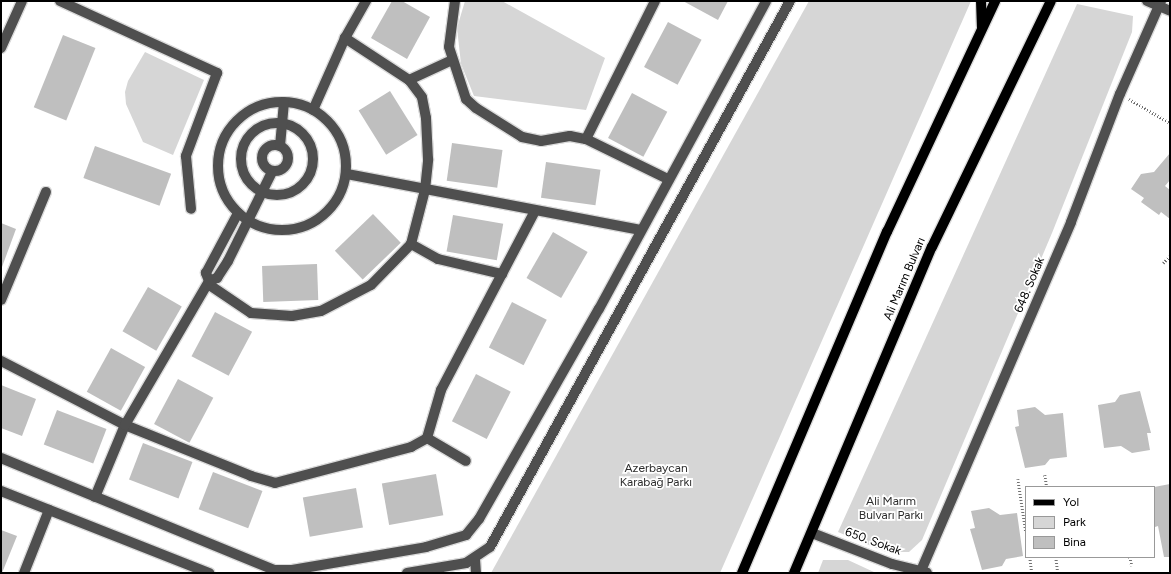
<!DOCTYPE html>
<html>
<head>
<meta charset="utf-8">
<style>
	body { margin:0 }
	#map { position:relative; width:1171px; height:574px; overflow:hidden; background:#fff; font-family:Figtree,sans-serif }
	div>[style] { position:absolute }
	.green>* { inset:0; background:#d6d6d6 }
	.building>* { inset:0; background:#bfbfbf; transform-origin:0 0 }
	.path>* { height:2.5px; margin-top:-1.25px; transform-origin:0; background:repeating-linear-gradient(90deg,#717171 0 1px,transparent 0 3px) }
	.roads { filter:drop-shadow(1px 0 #dbdbdb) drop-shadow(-1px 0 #dbdbdb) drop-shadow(0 1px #dbdbdb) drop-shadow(0 -1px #dbdbdb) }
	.minor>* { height:10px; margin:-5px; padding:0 5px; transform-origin:5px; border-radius:5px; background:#4f4f4f }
	.minor>.ring { margin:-5px; padding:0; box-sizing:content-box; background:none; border:10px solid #4f4f4f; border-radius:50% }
	.major>* { height:10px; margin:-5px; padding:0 5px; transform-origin:5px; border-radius:5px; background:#000 }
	span { translate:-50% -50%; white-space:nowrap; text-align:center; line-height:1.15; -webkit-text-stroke:3.5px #fff; paint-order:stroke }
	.street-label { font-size:12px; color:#000 }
	.park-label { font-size:12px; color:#2d2d2d }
	.frame { position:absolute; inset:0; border:2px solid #000; pointer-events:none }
	.legend { position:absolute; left:1025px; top:486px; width:130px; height:72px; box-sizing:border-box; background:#fff; border:1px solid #999; margin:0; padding:5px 7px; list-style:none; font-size:12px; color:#000 }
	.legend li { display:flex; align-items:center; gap:8px; height:20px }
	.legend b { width:20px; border:1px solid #999 }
</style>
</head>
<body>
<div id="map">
	<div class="green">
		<i style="clip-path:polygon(465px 1px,502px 1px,605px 58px,586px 110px,474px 96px,461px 64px,457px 28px)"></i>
		<i style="clip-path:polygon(809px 1px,971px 1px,720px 573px,491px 573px)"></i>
		<i style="clip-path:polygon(1077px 4px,1133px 16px,1132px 32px,1052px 233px,922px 540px,909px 552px,886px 552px,838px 532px)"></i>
		<i style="clip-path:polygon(145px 52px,204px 80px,173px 155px,143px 142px,126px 104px,125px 92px,128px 81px)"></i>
		<i style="clip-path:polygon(823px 560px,848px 560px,876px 573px,818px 573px)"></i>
	</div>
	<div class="building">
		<i style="clip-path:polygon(392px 1px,402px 1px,430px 17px,407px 59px,371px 38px)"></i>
		<i style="clip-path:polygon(683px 1px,728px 1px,718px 20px)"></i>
		<i style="left:668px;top:22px;width:38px;height:51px;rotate:28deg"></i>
		<i style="left:63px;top:35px;width:35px;height:78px;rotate:22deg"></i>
		<i style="left:390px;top:91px;width:52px;height:37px;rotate:58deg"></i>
		<i style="left:632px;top:93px;width:40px;height:51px;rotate:28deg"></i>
		<i style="left:452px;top:143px;width:51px;height:38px;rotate:8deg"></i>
		<i style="left:95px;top:146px;width:81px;height:34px;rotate:20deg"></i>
		<i style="clip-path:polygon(1170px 153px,1170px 180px,1165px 186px,1170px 190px,1170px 219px,1161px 212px,1159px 215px,1141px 202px,1144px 198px,1131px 189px,1141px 174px,1154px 172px)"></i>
		<i style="left:546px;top:162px;width:55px;height:36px;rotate:8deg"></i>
		<i style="left:373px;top:214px;width:40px;height:53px;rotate:46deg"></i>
		<i style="left:453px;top:215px;width:51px;height:37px;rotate:10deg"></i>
		<i style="clip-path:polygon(1px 223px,16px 229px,2px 267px,1px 267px)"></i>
		<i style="left:553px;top:232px;width:40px;height:53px;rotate:30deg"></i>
		<i style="left:317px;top:264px;width:36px;height:55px;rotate:88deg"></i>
		<i style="left:148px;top:287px;width:39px;height:51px;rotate:30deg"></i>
		<i style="left:512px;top:302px;width:39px;height:51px;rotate:27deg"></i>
		<i style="left:215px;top:312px;width:42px;height:50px;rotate:28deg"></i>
		<i style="left:111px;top:348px;width:39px;height:50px;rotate:29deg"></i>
		<i style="left:476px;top:374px;width:39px;height:53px;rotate:27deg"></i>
		<i style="left:178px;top:379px;width:40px;height:51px;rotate:28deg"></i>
		<i style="clip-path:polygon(1px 385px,36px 399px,22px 436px,1px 428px)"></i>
		<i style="clip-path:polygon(1140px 391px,1151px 433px,1147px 433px,1150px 450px,1132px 453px,1121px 446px,1104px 448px,1098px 405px,1115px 402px,1120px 395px)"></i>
		<i style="clip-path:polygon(1035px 407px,1045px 415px,1063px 413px,1067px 457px,1050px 459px,1045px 465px,1025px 468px,1015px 427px,1019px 426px,1017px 410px)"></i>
		<i style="left:57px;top:410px;width:53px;height:37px;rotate:21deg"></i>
		<i style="left:143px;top:443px;width:53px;height:39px;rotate:21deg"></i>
		<i style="left:213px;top:472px;width:53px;height:40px;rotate:21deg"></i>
		<i style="left:436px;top:474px;width:42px;height:55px;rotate:80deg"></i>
		<i style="clip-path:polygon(1170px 484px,1170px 557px,1164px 557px,1158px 526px,1155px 527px,1154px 520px,1154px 487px)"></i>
		<i style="left:356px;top:488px;width:40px;height:54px;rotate:80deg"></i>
		<i style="clip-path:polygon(989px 508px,1000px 515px,1017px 513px,1023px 556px,1006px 559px,1002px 566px,982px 570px,970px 529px,975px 528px,971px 511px)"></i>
		<i style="clip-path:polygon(1px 530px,17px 536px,2px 573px,1px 573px)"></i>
	</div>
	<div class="path">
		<i style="left:1129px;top:99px;width:48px;rotate:30.3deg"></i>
		<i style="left:1163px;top:263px;width:10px;rotate:-45deg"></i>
		<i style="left:1045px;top:475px;width:12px;rotate:81deg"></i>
		<i style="left:1018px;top:479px;width:54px;rotate:81.4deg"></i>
		<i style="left:1030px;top:557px;width:16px;rotate:83deg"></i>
		<i style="left:1056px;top:557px;width:16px;rotate:83deg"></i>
		<i style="left:1130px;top:557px;width:9px;rotate:77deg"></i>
	</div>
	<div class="roads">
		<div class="minor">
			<i style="left:60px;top:1px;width:173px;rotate:24.6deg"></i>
			<i style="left:217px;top:73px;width:89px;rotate:110.5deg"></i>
			<i style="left:186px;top:156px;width:53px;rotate:84.6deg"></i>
			<i style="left:455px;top:1px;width:46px;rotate:97.4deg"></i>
			<i style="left:449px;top:47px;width:55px;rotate:71.9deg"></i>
			<i style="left:466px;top:99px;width:13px;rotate:42deg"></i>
			<i style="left:476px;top:108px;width:54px;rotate:32.2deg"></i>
			<i style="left:522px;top:137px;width:19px;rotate:12deg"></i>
			<i style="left:541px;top:141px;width:29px;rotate:-10deg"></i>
			<i style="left:570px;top:136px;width:16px;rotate:11deg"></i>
			<i style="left:586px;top:139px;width:91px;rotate:26deg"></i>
			<i style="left:1147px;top:1px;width:25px;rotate:23deg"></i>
			<i style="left:1px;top:48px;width:51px;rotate:-65.9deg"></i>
			<i style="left:409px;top:80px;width:47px;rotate:-24.9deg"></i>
			<i class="ring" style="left:218px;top:102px;width:118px;height:118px"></i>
			<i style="left:313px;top:110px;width:79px;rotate:-66deg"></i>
			<i style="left:345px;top:38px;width:43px;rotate:-60.4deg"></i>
			<i class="ring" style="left:241px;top:123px;width:62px;height:62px"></i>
			<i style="left:586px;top:139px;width:154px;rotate:-63.4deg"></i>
			<i class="ring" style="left:262px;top:145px;width:16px;height:16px"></i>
			<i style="left:280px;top:146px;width:44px;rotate:-84.8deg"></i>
			<i style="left:347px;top:174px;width:299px;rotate:10.8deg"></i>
			<i style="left:411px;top:244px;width:31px;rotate:29deg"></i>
			<i style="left:438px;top:259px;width:66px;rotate:13.2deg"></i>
			<i style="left:209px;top:281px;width:9px;rotate:-111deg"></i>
			<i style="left:206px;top:273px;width:68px;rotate:-61.9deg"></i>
			<i style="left:208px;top:284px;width:52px;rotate:34deg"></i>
			<i style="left:251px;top:313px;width:41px;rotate:4.2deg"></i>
			<i style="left:292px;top:316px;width:29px;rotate:-10deg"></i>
			<i style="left:321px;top:311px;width:56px;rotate:-27.5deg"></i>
			<i style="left:371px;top:285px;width:57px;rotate:-45.7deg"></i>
			<i style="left:411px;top:244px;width:56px;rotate:-75.5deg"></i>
			<i style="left:425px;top:190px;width:31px;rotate:-84deg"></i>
			<i style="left:428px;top:159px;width:41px;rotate:-92.8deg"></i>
			<i style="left:426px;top:118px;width:21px;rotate:-101deg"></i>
			<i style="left:422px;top:97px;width:21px;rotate:-127deg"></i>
			<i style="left:409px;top:80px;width:77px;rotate:-146.7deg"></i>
			<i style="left:1px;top:300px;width:117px;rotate:-67.4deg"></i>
			<i style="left:1px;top:361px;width:140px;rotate:27.3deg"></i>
			<i style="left:125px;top:425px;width:136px;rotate:22deg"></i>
			<i style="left:251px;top:476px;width:25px;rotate:16deg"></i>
			<i style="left:275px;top:483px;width:141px;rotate:-14.8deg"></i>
			<i style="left:411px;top:447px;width:18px;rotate:-29deg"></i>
			<i style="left:427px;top:438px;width:50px;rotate:-73.7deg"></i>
			<i style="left:441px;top:390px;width:202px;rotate:-62.3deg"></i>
			<i style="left:427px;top:438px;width:45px;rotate:30.5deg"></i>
			<i style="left:1px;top:458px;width:295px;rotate:22.3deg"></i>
			<i style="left:274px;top:570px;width:18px"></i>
			<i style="left:292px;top:570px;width:136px;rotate:-9.7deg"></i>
			<i style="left:426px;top:547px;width:42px;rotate:-16.7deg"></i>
			<i style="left:466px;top:535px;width:21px;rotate:-51deg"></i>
			<i style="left:479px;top:519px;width:242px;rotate:-60.3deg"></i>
			<i style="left:599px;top:309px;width:350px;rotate:-61.5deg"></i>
			<i style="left:1px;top:491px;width:224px;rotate:21.5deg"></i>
			<i style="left:95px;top:497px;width:78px;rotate:-67.4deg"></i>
			<i style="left:125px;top:425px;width:167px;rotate:-59.7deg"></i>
			<i style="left:209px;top:281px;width:9px;rotate:-21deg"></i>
			<i style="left:217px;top:278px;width:20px;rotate:-57deg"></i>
			<i style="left:228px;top:261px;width:99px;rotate:-63.7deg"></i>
			<i style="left:812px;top:533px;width:86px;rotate:21.2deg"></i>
			<i style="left:892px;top:564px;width:36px;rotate:14deg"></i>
			<i style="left:475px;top:559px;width:14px;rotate:86deg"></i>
			<i style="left:24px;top:573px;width:68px;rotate:-68.4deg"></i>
			<i style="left:407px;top:573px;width:60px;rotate:-9.6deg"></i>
			<i style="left:466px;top:563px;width:29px;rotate:-34deg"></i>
			<i style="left:490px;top:547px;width:623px;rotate:-61.21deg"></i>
			<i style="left:920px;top:573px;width:382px;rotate:-66.7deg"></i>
			<i style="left:1071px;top:222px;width:137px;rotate:-69.1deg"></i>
			<i style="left:1120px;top:94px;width:102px;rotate:-66.2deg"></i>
		</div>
		<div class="major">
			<i style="left:981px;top:1px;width:26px;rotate:88deg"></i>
			<i style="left:742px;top:573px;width:371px;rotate:-67deg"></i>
			<i style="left:887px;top:232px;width:255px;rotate:-64.9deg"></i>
			<i style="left:794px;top:573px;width:354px;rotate:-67.1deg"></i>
			<i style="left:932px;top:247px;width:273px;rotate:-64.2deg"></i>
		</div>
	</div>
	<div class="street-label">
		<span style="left:905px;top:279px;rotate:-67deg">Ali Marım Bulvarı</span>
		<span style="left:1030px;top:285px;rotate:-67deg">648. Sokak</span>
		<span style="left:873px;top:542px;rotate:20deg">650. Sokak</span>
	</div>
	<div class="park-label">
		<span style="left:656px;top:476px">Azerbaycan<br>Karabağ Parkı</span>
		<span style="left:891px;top:509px">Ali Marım<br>Bulvarı Parkı</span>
	</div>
	<div class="frame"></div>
	<ul class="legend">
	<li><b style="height:5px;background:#000"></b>Yol</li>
	<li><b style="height:11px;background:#d6d6d6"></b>Park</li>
	<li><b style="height:11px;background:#bfbfbf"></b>Bina</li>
	</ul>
</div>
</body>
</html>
